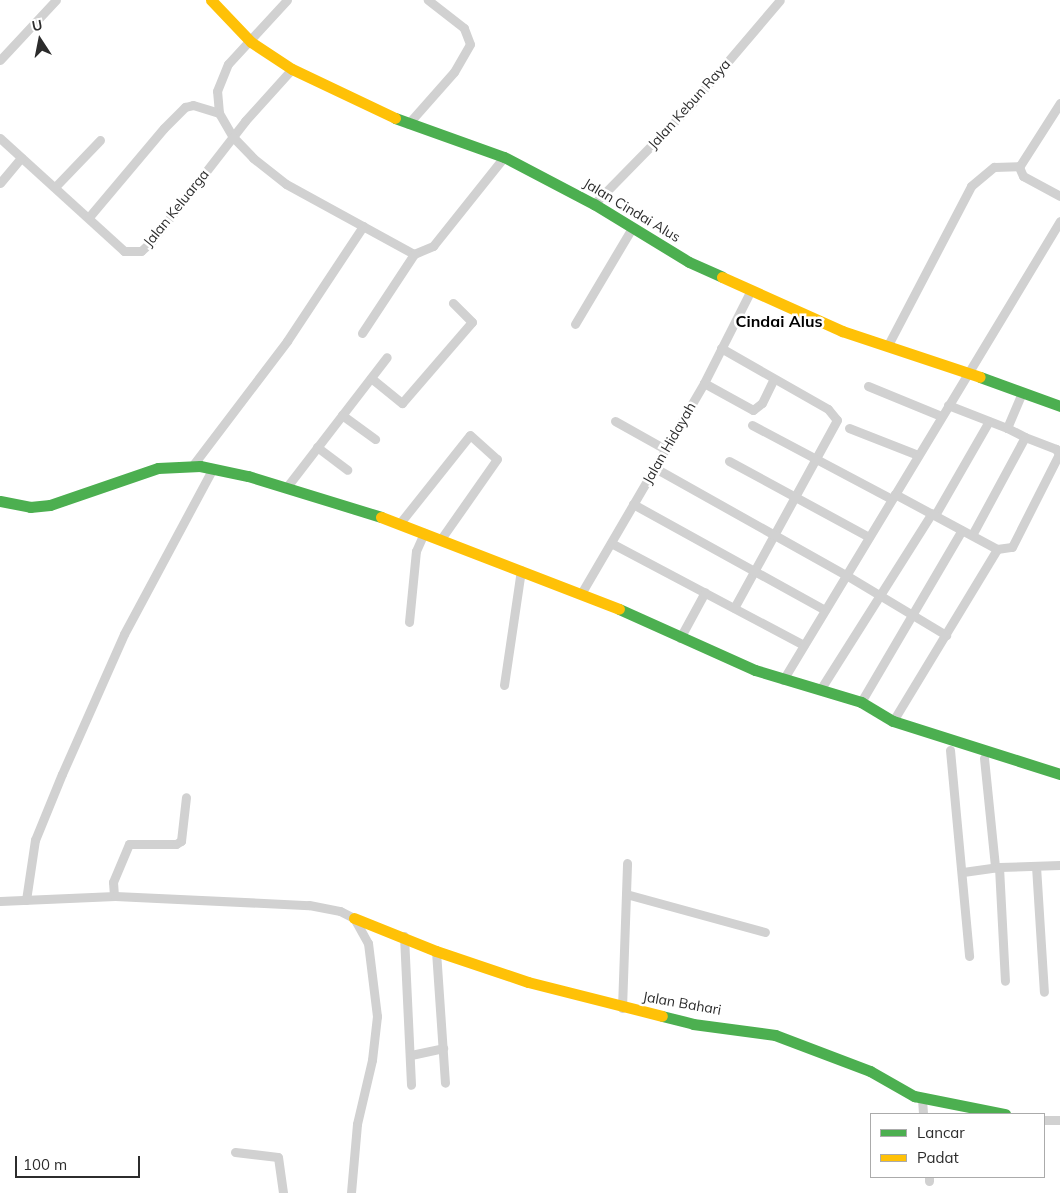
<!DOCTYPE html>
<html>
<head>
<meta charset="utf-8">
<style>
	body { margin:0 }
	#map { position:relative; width:1060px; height:1193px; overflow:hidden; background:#fff; font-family:Mulish,sans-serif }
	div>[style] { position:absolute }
	.street>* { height:9px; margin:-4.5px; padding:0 4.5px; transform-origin:4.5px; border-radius:4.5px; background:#d1d1d1 }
	.fast>* { height:11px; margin:-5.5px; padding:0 5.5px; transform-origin:5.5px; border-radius:5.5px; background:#4caf50 }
	.slow>* { height:11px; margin:-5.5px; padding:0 5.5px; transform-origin:5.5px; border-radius:5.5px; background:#ffc107 }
	span { translate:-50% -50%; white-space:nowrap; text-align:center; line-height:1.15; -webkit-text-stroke:5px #fff; paint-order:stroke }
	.street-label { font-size:14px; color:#2c2c2c }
	.quarter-label { font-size:16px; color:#000; font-weight:700 }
	.legend { position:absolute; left:870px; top:1113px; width:175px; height:65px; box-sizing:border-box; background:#fff; border:1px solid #ababab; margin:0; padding:6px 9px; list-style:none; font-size:15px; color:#2c2c2c }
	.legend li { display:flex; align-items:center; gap:10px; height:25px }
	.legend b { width:25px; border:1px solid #ababab }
	.north { position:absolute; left:15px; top:15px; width:50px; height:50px; -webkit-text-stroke:4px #fff; paint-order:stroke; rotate:349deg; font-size:14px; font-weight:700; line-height:20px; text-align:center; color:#2c2c2c }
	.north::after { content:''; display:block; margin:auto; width:18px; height:22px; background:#2c2c2c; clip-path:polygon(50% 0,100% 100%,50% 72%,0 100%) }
	.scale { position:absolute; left:15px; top:1156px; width:125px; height:22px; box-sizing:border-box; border:2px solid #2c2c2c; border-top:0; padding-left:6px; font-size:15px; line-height:18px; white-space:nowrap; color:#2c2c2c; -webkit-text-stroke:4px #fff; paint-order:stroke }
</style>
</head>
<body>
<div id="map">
	<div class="street">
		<i style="left:0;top:60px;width:82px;rotate:-47deg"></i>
		<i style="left:1060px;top:103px;width:76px;rotate:122.6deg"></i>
		<i style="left:1019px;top:167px;width:10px;rotate:66deg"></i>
		<i style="left:1023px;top:176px;width:42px;rotate:28.4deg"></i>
		<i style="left:219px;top:113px;width:22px;rotate:-95deg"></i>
		<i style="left:217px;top:91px;width:29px;rotate:-68deg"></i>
		<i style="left:228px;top:64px;width:87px;rotate:-47.3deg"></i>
		<i style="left:408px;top:124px;width:69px;rotate:-48.5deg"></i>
		<i style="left:454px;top:72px;width:32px;rotate:-60deg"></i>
		<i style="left:470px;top:44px;width:17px;rotate:-111deg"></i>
		<i style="left:464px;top:28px;width:46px;rotate:-142.1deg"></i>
		<i style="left:0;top:138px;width:168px;rotate:42.3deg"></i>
		<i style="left:124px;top:251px;width:17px"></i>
		<i style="left:141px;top:251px;width:15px;rotate:-42deg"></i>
		<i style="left:152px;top:241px;width:152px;rotate:-52.2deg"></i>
		<i style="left:245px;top:121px;width:70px;rotate:-47.9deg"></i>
		<i style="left:0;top:183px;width:33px;rotate:-50deg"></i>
		<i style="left:55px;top:187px;width:65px;rotate:-46.2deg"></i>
		<i style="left:594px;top:204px;width:136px;rotate:-45.6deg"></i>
		<i style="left:689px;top:107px;width:140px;rotate:-49.6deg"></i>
		<i style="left:89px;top:217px;width:116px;rotate:-49.9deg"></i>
		<i style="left:164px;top:128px;width:30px;rotate:-45deg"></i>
		<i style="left:185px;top:107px;width:8px;rotate:-14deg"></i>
		<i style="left:193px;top:105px;width:27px;rotate:17deg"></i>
		<i style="left:219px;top:113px;width:28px;rotate:60deg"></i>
		<i style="left:233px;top:137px;width:29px;rotate:46deg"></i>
		<i style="left:253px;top:158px;width:42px;rotate:38.2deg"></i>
		<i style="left:286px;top:184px;width:146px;rotate:28.7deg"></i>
		<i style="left:414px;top:254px;width:21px;rotate:-23deg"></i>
		<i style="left:433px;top:246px;width:114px;rotate:-51.4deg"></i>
		<i style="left:575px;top:324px;width:112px;rotate:-59.3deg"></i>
		<i style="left:362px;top:333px;width:95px;rotate:-56.6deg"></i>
		<i style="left:888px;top:345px;width:179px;rotate:-62.4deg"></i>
		<i style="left:971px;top:186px;width:30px;rotate:-40deg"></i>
		<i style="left:994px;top:167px;width:26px;rotate:-2deg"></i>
		<i style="left:721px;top:348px;width:123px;rotate:29.7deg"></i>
		<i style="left:828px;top:409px;width:14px;rotate:51deg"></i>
		<i style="left:837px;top:420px;width:214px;rotate:118.7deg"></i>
		<i style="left:371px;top:378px;width:40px;rotate:39deg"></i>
		<i style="left:402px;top:403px;width:107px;rotate:-49.2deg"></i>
		<i style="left:472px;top:322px;width:27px;rotate:-135deg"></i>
		<i style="left:704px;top:383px;width:56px;rotate:28.9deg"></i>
		<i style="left:753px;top:410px;width:11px;rotate:-38deg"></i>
		<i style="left:762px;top:403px;width:25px;rotate:-64deg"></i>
		<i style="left:868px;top:386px;width:79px;rotate:22.3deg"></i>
		<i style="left:948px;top:405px;width:63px;rotate:21.3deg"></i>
		<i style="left:342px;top:415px;width:41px;rotate:36deg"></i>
		<i style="left:615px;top:421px;width:57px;rotate:29.2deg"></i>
		<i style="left:752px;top:425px;width:158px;rotate:27.9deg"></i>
		<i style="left:849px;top:428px;width:74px;rotate:21.4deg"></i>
		<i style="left:317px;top:447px;width:38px;rotate:37deg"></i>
		<i style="left:729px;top:461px;width:159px;rotate:28.5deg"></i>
		<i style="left:193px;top:465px;width:156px;rotate:-52.8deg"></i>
		<i style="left:287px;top:341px;width:138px;rotate:-56.5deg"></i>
		<i style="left:655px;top:468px;width:219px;rotate:29.3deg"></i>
		<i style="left:846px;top:575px;width:117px;rotate:31deg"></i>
		<i style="left:286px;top:488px;width:165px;rotate:-52.4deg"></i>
		<i style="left:633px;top:504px;width:219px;rotate:28.9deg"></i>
		<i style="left:935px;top:515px;width:108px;rotate:-60.1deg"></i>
		<i style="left:400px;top:523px;width:112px;rotate:-51.5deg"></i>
		<i style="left:470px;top:435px;width:36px;rotate:42deg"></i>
		<i style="left:497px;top:459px;width:98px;rotate:125deg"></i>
		<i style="left:972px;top:535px;width:111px;rotate:-61.6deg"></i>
		<i style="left:1025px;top:437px;width:20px;rotate:-153deg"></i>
		<i style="left:1007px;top:428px;width:38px;rotate:-67deg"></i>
		<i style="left:611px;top:543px;width:218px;rotate:27.9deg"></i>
		<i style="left:997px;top:549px;width:15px;rotate:-8deg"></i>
		<i style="left:1012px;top:547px;width:104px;rotate:-63.2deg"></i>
		<i style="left:1059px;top:454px;width:6px;rotate:-121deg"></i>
		<i style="left:1056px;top:449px;width:33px;rotate:-159deg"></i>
		<i style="left:582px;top:592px;width:242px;rotate:-59.7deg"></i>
		<i style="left:704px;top:383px;width:104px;rotate:-63.2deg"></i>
		<i style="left:409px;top:622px;width:71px;rotate:-84.4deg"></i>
		<i style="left:416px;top:551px;width:20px;rotate:-66deg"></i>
		<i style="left:680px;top:638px;width:52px;rotate:-61.5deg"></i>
		<i style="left:783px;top:680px;width:536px;rotate:-58.89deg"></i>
		<i style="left:504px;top:685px;width:116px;rotate:-81.6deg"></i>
		<i style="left:820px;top:690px;width:209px;rotate:-57.7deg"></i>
		<i style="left:861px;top:702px;width:199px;rotate:-59.6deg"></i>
		<i style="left:893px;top:721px;width:201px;rotate:-58.8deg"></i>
		<i style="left:997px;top:549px;width:116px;rotate:-151.7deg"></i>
		<i style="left:950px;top:750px;width:207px;rotate:84.7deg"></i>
		<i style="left:984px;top:758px;width:110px;rotate:84.2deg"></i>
		<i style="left:1036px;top:866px;width:126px;rotate:86.4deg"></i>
		<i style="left:999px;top:867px;width:114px;rotate:87deg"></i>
		<i style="left:963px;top:872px;width:36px;rotate:-8deg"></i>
		<i style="left:999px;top:867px;width:61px;rotate:-1.9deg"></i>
		<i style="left:626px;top:894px;width:144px;rotate:15.3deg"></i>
		<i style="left:114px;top:896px;width:14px;rotate:-94deg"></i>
		<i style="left:113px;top:882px;width:41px;rotate:-67.2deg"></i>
		<i style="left:129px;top:844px;width:47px"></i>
		<i style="left:176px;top:844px;width:6px;rotate:-31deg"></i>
		<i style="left:181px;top:841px;width:44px;rotate:-83.5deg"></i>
		<i style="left:26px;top:900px;width:61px;rotate:-81.5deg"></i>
		<i style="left:35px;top:840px;width:71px;rotate:-67.8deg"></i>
		<i style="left:62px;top:774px;width:153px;rotate:-66.1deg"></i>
		<i style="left:124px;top:634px;width:188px;rotate:-61.8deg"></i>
		<i style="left:0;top:901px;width:115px;rotate:-2.5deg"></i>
		<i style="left:115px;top:896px;width:194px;rotate:2.7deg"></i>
		<i style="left:309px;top:905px;width:32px;rotate:11deg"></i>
		<i style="left:340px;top:911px;width:16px;rotate:27deg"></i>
		<i style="left:354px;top:918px;width:29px;rotate:61deg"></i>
		<i style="left:368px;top:943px;width:74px;rotate:83deg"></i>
		<i style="left:377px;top:1016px;width:44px;rotate:96.5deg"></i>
		<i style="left:372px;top:1060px;width:66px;rotate:103.2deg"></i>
		<i style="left:357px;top:1124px;width:69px;rotate:95deg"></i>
		<i style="left:404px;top:936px;width:149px;rotate:87.3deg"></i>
		<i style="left:436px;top:951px;width:132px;rotate:86.1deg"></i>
		<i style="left:622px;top:1008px;width:145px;rotate:-88deg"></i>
		<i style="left:411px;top:1055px;width:33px;rotate:-12deg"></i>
		<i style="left:922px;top:1099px;width:15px;rotate:86deg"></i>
		<i style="left:1044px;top:1120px;width:16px"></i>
		<i style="left:235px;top:1152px;width:43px;rotate:6.6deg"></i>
		<i style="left:278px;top:1157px;width:36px;rotate:82deg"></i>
		<i style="left:929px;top:1177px;width:4px;rotate:90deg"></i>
	</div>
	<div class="fast">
		<i style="left:395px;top:118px;width:116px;rotate:19.7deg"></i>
		<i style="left:504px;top:157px;width:102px;rotate:27.6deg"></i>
		<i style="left:594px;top:204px;width:111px;rotate:31.4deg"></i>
		<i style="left:689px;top:262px;width:36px;rotate:24deg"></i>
		<i style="left:980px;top:377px;width:85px;rotate:19.9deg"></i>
		<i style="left:0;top:501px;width:31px;rotate:11deg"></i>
		<i style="left:30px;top:507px;width:20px;rotate:-6deg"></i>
		<i style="left:50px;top:505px;width:114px;rotate:-18.9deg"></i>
		<i style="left:158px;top:468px;width:42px;rotate:-2.7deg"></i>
		<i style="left:200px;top:466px;width:49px;rotate:11.8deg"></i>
		<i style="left:248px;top:476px;width:139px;rotate:17.1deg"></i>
		<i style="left:619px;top:609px;width:149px;rotate:24.2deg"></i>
		<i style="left:755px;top:670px;width:111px;rotate:16.8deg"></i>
		<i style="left:861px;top:702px;width:37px;rotate:31deg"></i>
		<i style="left:893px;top:721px;width:175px;rotate:17.6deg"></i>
		<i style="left:662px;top:1016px;width:32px;rotate:14deg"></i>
		<i style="left:693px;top:1024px;width:83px;rotate:7.6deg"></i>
		<i style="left:775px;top:1035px;width:102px;rotate:20.8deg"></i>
		<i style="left:870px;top:1071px;width:51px;rotate:29.6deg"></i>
		<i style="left:914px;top:1096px;width:93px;rotate:11.2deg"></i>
	</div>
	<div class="slow">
		<i style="left:211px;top:0;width:58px;rotate:46.4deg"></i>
		<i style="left:251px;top:42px;width:49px;rotate:33.4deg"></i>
		<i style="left:292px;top:69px;width:114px;rotate:25.4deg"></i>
		<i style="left:722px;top:277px;width:132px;rotate:24.2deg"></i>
		<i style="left:842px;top:331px;width:145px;rotate:18.4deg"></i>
		<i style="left:381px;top:517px;width:255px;rotate:21.1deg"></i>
		<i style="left:354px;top:918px;width:88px;rotate:21.9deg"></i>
		<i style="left:436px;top:951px;width:97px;rotate:18.6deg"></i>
		<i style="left:528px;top:982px;width:138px;rotate:14.2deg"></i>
	</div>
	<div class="street-label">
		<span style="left:689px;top:104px;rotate:-48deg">Jalan Kebun Raya</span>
		<span style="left:176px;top:208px;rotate:-51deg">Jalan Keluarga</span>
		<span style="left:632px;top:210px;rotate:31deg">Jalan Cindai Alus</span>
		<span style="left:669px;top:443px;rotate:-60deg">Jalan Hidayah</span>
		<span style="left:682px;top:1003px;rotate:10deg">Jalan Bahari</span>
	</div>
	<div class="quarter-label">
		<span style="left:779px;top:321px">Cindai Alus</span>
	</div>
	<ul class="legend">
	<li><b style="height:6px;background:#4caf50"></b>Lancar</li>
	<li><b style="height:6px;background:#ffc107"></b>Padat</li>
	</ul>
	<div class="north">U</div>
	<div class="scale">100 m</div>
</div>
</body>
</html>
